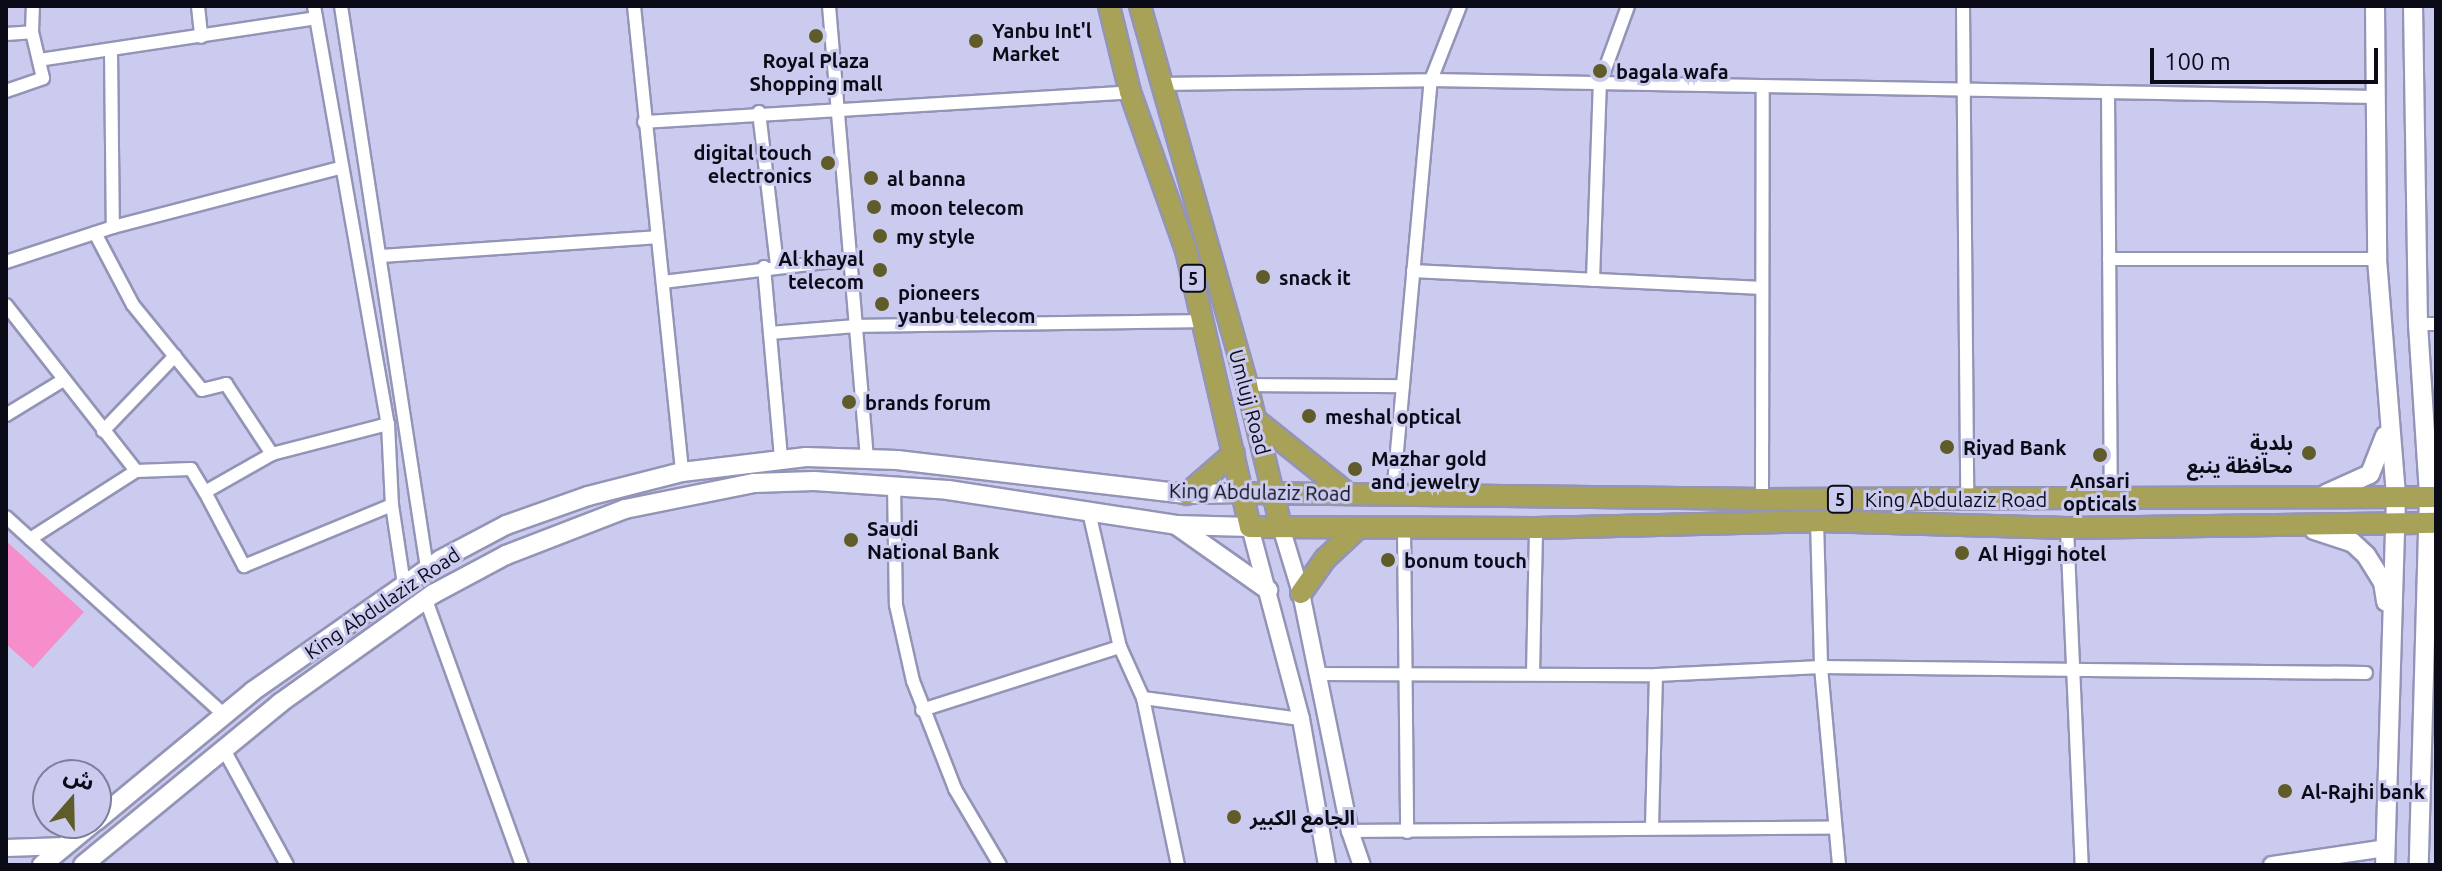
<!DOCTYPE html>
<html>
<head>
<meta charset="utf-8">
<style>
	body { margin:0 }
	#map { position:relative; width:2442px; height:871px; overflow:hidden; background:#cbcbf0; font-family:Ubuntu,"Noto Sans Arabic",sans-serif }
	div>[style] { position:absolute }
	.green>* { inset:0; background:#f58ecb }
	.roads { filter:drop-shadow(2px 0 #9394b6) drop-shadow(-2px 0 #9394b6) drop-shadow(0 2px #9394b6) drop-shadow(0 -2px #9394b6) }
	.minor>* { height:12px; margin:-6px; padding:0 6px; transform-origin:6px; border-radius:6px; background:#fff }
	.tertiary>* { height:16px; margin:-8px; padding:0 8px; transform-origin:8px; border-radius:8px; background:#fff }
	.secondary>* { height:18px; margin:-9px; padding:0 9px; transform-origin:9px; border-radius:9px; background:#fff }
	.trunk>* { height:20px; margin:-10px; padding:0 10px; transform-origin:10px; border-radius:10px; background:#a8a258 }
	.dots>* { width:22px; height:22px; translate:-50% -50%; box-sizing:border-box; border:4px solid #cbcbf0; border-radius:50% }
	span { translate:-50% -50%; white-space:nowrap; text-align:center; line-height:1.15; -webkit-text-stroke:6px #cbcbf0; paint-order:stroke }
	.shield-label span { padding:2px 6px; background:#cbcbf0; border:2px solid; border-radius:6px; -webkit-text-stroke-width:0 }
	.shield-label { font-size:18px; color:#0b0b17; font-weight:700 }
	.poi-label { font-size:20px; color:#0b0b17; font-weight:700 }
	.left { translate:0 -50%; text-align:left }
	.right { translate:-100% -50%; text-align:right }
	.street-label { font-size:20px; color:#0b0b17 }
	.frame { position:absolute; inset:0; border:8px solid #0b0b17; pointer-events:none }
	.north { position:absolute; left:32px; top:759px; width:80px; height:80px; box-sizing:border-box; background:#cbcbf0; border:2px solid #7e7e99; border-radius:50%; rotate:20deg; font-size:22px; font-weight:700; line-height:32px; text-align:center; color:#0b0b17 }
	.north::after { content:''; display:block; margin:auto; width:28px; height:36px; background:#605c29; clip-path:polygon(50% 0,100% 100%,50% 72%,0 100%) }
	.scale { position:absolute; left:2150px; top:48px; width:228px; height:36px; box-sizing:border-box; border:4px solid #0b0b17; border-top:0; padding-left:10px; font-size:24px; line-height:28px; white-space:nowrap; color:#0b0b17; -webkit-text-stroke:6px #cbcbf0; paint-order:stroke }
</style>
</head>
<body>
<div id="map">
	<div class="green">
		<i style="clip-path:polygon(6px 541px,84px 612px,33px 668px,6px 644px)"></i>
	</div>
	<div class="roads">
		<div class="minor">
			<i style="left:198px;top:6px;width:31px;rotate:84deg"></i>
			<i style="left:314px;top:6px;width:424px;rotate:80deg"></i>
			<i style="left:388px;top:424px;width:81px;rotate:87.2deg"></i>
			<i style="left:392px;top:505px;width:80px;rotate:81.4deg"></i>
			<i style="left:341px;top:6px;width:569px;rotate:81.3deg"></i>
			<i style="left:634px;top:6px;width:468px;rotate:84.1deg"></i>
			<i style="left:829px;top:6px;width:455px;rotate:85.2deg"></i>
			<i style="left:1963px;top:6px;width:493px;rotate:89.5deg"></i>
			<i style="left:6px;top:34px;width:26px;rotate:-4deg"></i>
			<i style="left:111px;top:50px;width:177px;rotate:89.4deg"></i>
			<i style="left:39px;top:60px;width:280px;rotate:-8.6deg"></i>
			<i style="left:1159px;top:84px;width:272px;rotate:-0.8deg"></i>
			<i style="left:1431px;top:80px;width:945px;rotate:1.03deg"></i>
			<i style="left:6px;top:91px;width:39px;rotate:-19deg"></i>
			<i style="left:43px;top:78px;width:47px;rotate:-103.4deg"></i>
			<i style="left:32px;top:32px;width:26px;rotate:-88deg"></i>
			<i style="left:2108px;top:92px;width:408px;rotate:89.6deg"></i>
			<i style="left:759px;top:112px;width:154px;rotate:83.3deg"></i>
			<i style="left:644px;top:122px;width:487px;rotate:-3.5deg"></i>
			<i style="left:95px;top:233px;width:81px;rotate:62.2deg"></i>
			<i style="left:133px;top:305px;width:109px;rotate:50.9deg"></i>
			<i style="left:202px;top:390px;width:25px;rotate:-14deg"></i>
			<i style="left:226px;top:384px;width:84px;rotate:56.7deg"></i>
			<i style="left:380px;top:256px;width:278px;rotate:-3.9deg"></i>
			<i style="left:2109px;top:259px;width:268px"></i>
			<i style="left:6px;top:262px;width:113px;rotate:-18.1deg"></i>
			<i style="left:113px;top:227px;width:234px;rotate:-14.6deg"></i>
			<i style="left:764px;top:267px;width:193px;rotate:84.9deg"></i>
			<i style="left:1413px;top:271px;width:349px;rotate:2.8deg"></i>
			<i style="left:1593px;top:280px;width:197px;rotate:-88deg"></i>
			<i style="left:1600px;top:83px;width:82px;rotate:-70deg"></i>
			<i style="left:663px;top:282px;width:188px;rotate:-7deg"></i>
			<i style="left:6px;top:305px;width:211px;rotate:51.9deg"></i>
			<i style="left:2418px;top:324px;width:18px"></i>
			<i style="left:770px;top:333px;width:86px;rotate:-4.7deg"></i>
			<i style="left:856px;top:326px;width:347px;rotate:-0.8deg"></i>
			<i style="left:1247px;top:385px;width:156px;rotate:0.4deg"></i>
			<i style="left:6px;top:415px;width:66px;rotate:-31.3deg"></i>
			<i style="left:388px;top:424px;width:120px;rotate:165.5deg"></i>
			<i style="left:272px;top:454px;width:77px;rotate:150.4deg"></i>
			<i style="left:205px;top:492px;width:84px;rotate:62.2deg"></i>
			<i style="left:244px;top:566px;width:160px;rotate:-22.4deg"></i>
			<i style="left:103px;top:431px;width:104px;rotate:-46.2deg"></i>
			<i style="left:894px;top:484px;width:121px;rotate:89.1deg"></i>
			<i style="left:896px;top:605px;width:78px;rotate:77.4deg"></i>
			<i style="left:913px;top:681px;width:116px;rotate:68.7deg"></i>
			<i style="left:955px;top:789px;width:88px;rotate:59.4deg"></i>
			<i style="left:1393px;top:495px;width:417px;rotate:-84.8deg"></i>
			<i style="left:1431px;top:80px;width:79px;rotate:-68.6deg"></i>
			<i style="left:1762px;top:499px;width:413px;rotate:-89.9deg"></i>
			<i style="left:1089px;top:512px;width:139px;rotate:77.1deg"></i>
			<i style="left:6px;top:517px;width:294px;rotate:42.2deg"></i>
			<i style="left:1817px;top:521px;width:146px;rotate:88.4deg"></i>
			<i style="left:1821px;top:667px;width:199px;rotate:84.8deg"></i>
			<i style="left:2067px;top:528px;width:337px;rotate:87.5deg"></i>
			<i style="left:1404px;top:529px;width:303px;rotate:89.4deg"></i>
			<i style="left:30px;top:539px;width:126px;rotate:-32.7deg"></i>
			<i style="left:136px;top:471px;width:55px;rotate:-2.1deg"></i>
			<i style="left:191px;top:469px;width:27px;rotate:59deg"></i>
			<i style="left:426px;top:600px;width:282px;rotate:70.1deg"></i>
			<i style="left:1318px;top:674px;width:338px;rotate:0.2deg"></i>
			<i style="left:1656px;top:675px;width:165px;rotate:-2.8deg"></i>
			<i style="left:1821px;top:667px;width:545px;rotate:0.63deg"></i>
			<i style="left:1533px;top:674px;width:146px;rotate:-88.8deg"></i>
			<i style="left:1143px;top:698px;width:171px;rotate:78.2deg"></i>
			<i style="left:922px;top:710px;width:208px;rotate:-17.7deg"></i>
			<i style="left:1120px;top:647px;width:56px;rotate:65.7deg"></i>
			<i style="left:1143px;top:698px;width:159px;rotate:7.6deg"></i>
			<i style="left:223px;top:748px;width:133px;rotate:61.3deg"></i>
			<i style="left:1652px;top:827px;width:152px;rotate:-88.5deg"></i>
			<i style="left:1350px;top:831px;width:485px;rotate:-0.4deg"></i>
		</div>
		<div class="tertiary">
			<i style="left:1250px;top:527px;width:199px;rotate:75.1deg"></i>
			<i style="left:1301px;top:719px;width:148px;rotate:79.9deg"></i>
			<i style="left:1281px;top:527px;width:69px;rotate:73.1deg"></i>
			<i style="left:1301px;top:593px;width:243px;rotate:78.4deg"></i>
			<i style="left:1350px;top:831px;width:36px;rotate:71deg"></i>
			<i style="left:6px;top:848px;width:60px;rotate:-1.9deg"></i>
			<i style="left:2272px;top:865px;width:115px;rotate:-8.5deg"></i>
		</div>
		<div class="secondary">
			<i style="left:2375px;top:6px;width:253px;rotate:89.5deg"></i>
			<i style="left:2377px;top:259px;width:239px;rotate:85.4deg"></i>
			<i style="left:2396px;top:497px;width:368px;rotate:91.7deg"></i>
			<i style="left:2413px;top:6px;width:318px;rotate:89.1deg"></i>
			<i style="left:2418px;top:324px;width:172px;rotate:86.3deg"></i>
			<i style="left:2429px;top:496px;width:369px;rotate:91.6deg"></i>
			<i style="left:2326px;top:494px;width:48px;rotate:-24.4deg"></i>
			<i style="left:2370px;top:474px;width:41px;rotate:-68.5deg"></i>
			<i style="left:1176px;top:525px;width:113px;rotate:35.2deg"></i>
			<i style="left:2314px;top:530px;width:40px;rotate:18deg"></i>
			<i style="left:2352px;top:542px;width:19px;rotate:43deg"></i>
			<i style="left:2366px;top:555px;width:32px;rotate:58deg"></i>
			<i style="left:2383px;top:582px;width:20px;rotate:81deg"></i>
			<i style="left:96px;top:821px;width:204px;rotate:-39.6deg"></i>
			<i style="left:253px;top:691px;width:228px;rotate:-35deg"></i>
			<i style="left:440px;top:560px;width:75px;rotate:-27.9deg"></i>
			<i style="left:506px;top:525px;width:87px;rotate:-19.5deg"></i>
			<i style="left:588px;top:496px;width:97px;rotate:-14.3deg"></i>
			<i style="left:682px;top:472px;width:125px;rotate:-6.9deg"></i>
			<i style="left:806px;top:457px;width:91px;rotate:1.9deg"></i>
			<i style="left:897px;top:460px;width:292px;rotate:6.7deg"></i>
			<i style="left:1187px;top:494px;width:56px;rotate:-1deg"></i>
			<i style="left:42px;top:865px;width:66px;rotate:-39.5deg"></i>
			<i style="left:83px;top:865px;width:255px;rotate:-39.4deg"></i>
			<i style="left:280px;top:703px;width:188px;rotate:-35.5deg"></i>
			<i style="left:433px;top:594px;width:83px;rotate:-28.1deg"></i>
			<i style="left:506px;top:555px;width:128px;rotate:-21.1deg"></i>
			<i style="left:625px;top:509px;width:132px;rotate:-11.4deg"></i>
			<i style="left:754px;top:483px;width:60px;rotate:-1.9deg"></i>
			<i style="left:814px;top:481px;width:134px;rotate:3.8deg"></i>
			<i style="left:948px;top:490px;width:231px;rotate:8.7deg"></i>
			<i style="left:1176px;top:525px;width:74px;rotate:1.5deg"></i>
		</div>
		<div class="trunk">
			<i style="left:1109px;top:6px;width:89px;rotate:76.3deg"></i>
			<i style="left:1130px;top:92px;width:168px;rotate:70.5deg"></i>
			<i style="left:1186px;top:250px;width:284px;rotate:77deg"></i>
			<i style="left:1250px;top:527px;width:286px;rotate:0.2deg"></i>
			<i style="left:1536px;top:528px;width:281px;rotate:-1.4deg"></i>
			<i style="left:1817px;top:521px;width:250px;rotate:1.6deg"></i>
			<i style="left:2067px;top:528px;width:369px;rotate:-0.8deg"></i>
			<i style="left:1140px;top:6px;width:394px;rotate:74.2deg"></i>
			<i style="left:1247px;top:385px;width:146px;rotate:76.5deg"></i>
			<i style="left:1257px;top:421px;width:117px;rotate:38.7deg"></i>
			<i style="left:1243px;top:493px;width:519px;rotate:0.66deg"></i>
			<i style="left:1762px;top:499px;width:674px;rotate:-0.17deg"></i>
			<i style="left:1187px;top:494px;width:62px;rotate:-41.1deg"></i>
			<i style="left:1301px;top:593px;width:42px;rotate:-54.8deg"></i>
			<i style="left:1325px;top:559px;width:45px;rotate:-43.2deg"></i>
		</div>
	</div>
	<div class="dots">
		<i style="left:816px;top:36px;background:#605c29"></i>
		<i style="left:976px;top:41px;background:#605c29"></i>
		<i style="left:1600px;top:71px;background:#605c29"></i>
		<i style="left:828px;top:163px;background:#605c29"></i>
		<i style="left:871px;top:178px;background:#605c29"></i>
		<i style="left:874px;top:207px;background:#605c29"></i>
		<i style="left:880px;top:236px;background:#605c29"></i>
		<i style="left:880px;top:270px;background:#605c29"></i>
		<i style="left:1263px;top:277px;background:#605c29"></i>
		<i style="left:882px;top:304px;background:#605c29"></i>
		<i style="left:849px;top:402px;background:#605c29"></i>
		<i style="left:1309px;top:416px;background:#605c29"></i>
		<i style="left:1947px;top:447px;background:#605c29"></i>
		<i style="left:2309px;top:453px;background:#605c29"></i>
		<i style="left:2100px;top:455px;background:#605c29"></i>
		<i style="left:1355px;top:469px;background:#605c29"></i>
		<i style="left:851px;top:540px;background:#605c29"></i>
		<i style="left:1962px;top:553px;background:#605c29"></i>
		<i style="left:1388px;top:560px;background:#605c29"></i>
		<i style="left:2285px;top:791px;background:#605c29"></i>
		<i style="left:1234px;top:817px;background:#605c29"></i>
	</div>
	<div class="shield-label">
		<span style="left:1193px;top:278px">5</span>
		<span style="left:1840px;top:499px">5</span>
	</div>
	<div class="poi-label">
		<span class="left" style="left:992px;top:42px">Yanbu Int'l<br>Market</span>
		<span style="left:816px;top:72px">Royal Plaza<br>Shopping mall</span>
		<span class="left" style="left:1616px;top:71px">bagala wafa</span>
		<span class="right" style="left:812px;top:164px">digital touch<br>electronics</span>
		<span class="left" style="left:887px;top:178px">al banna</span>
		<span class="left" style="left:890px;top:207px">moon telecom</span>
		<span class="left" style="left:896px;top:236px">my style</span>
		<span class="right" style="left:864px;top:270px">Al khayal<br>telecom</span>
		<span class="left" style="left:1279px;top:277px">snack it</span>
		<span class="left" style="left:898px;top:304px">pioneers<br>yanbu telecom</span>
		<span class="left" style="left:865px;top:402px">brands forum</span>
		<span class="left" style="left:1325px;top:416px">meshal optical</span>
		<span class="right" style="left:2293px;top:454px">بلدية<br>محافظة ينبع</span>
		<span class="left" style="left:1963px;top:447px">Riyad Bank</span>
		<span class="left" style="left:1371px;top:470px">Mazhar gold<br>and jewelry</span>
		<span style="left:2100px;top:492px">Ansari<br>opticals</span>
		<span class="left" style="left:867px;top:540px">Saudi<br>National Bank</span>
		<span class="left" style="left:1978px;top:553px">Al Higgi hotel</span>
		<span class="left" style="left:1404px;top:560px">bonum touch</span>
		<span class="left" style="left:2301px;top:791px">Al-Rajhi bank</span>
		<span class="left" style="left:1250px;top:817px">الجامع الكبير</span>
	</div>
	<div class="street-label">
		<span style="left:1250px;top:402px;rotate:75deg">Umlujj Road</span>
		<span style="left:1260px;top:492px;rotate:1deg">King Abdulaziz Road</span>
		<span style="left:1956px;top:499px">King Abdulaziz Road</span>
		<span style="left:382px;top:603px;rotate:-34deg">King Abdulaziz Road</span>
	</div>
	<div class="frame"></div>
	<div class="north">ش</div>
	<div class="scale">100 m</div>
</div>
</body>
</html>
